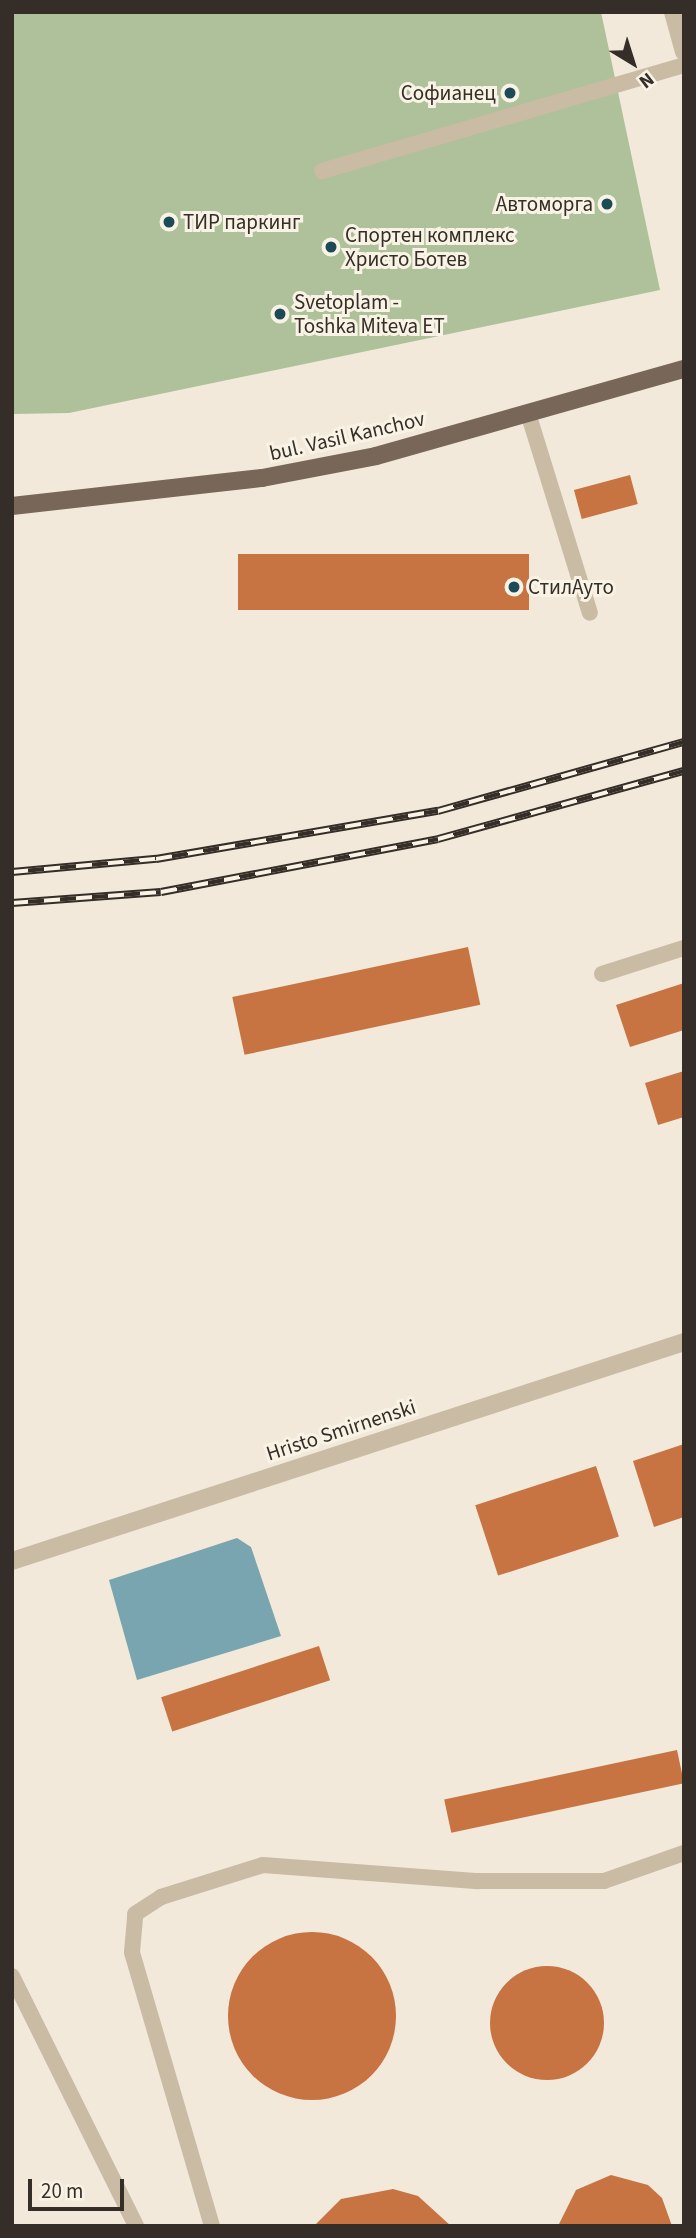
<!DOCTYPE html>
<html>
<head>
<meta charset="utf-8">
<style>
	body { margin:0 }
	#map { position:relative; width:696px; height:2238px; overflow:hidden; background:#f2e9da; font-family:"Source Sans 3",sans-serif }
	div>[style] { position:absolute }
	.green>* { inset:0; background:#aec19a }
	.water>* { inset:0; background:#78a5af }
	.building>* { inset:0; background:#c77442; transform-origin:0 0 }
	.round { border-radius:50% }
	.lane>* { height:16px; margin:-8px; padding:0 8px; transform-origin:8px; border-radius:8px; background:#cabba5 }
	.street>* { height:18px; margin:-9px; padding:0 9px; transform-origin:9px; border-radius:9px; background:#cabba5 }
	.primary>* { height:18px; margin:-9px; padding:0 9px; transform-origin:9px; border-radius:9px; background:#786658 }
	.rail>* { height:8px; margin-top:-4px; transform-origin:0; background:repeating-linear-gradient(90deg,#f9f3e6 0 16px,#352d27 0 32px); box-sizing:border-box; border-block:2px solid #352d27 }
	.dots>* { width:19px; height:19px; translate:-50% -50%; box-sizing:border-box; border:4px solid #f9f3e6; border-radius:50% }
	span { translate:-50% -50%; white-space:nowrap; text-align:center; line-height:1.15; -webkit-text-stroke:6px #f9f3e6; paint-order:stroke }
	.poi-label { font-size:21px; color:#352d27 }
	.right { translate:-100% -50%; text-align:right }
	.left { translate:0 -50%; text-align:left }
	.street-label { font-size:21px; color:#352d27 }
	.frame { position:absolute; inset:0; border:14px solid #352d27; pointer-events:none }
	.north { position:absolute; left:598px; top:28px; width:70px; height:70px; -webkit-text-stroke:5px #f9f3e6; paint-order:stroke; rotate:142deg; font-size:19px; font-weight:700; line-height:28px; text-align:center; color:#352d27 }
	.north::after { content:''; display:block; margin:auto; width:24px; height:32px; background:#352d27; clip-path:polygon(50% 0,100% 100%,50% 72%,0 100%) }
	.scale { position:absolute; left:28px; top:2179px; width:96px; height:32px; box-sizing:border-box; border:4px solid #352d27; border-top:0; padding-left:9px; font-size:21px; line-height:24px; white-space:nowrap; color:#352d27; -webkit-text-stroke:5px #f9f3e6; paint-order:stroke }
</style>
</head>
<body>
<div id="map">
	<div class="green">
		<i style="clip-path:polygon(12px 12px,601px 12px,660px 290px,69px 413px,12px 414px)"></i>
	</div>
	<div class="water">
		<i style="clip-path:polygon(237px 1538px,251px 1547px,281px 1636px,137px 1680px,109px 1580px)"></i>
	</div>
	<div class="building">
		<i style="left:630px;top:475px;width:30px;height:58px;rotate:75deg"></i>
		<i style="left:529px;top:554px;width:56px;height:291px;rotate:90deg"></i>
		<i style="left:468px;top:947px;width:59px;height:241px;rotate:78deg"></i>
		<i style="clip-path:polygon(684px 983px,684px 1030px,630px 1047px,616px 1005px)"></i>
		<i style="clip-path:polygon(684px 1071px,684px 1117px,658px 1125px,645px 1083px)"></i>
		<i style="clip-path:polygon(684px 1444px,684px 1517px,654px 1527px,633px 1461px)"></i>
		<i style="left:596px;top:1466px;width:74px;height:127px;rotate:72deg"></i>
		<i style="left:319px;top:1646px;width:36px;height:166px;rotate:72deg"></i>
		<i style="left:677px;top:1750px;width:34px;height:238px;rotate:78deg"></i>
		<i class="round" style="left:228px;top:1932px;width:168px;height:168px"></i>
		<i class="round" style="left:490px;top:1966px;width:114px;height:114px"></i>
		<i style="clip-path:polygon(611px 2175px,648px 2185px,662px 2198px,672px 2226px,558px 2226px,576px 2190px)"></i>
		<i style="clip-path:polygon(393px 2189px,418px 2196px,451px 2226px,314px 2226px,341px 2199px)"></i>
	</div>
	<div class="lane">
		<i style="left:322px;top:171px;width:377px;rotate:-16.3deg"></i>
		<i style="left:528px;top:413px;width:209px;rotate:72.8deg"></i>
		<i style="left:602px;top:974px;width:86px;rotate:-17.6deg"></i>
		<i style="left:12px;top:1976px;width:279px;rotate:63.6deg"></i>
		<i style="left:212px;top:2226px;width:285px;rotate:-106.3deg"></i>
		<i style="left:132px;top:1952px;width:38px;rotate:-85deg"></i>
		<i style="left:135px;top:1914px;width:31px;rotate:-33deg"></i>
		<i style="left:161px;top:1897px;width:107px;rotate:-17.4deg"></i>
		<i style="left:263px;top:1865px;width:216px;rotate:4.3deg"></i>
		<i style="left:478px;top:1881px;width:126px"></i>
		<i style="left:604px;top:1881px;width:85px;rotate:-19.3deg"></i>
	</div>
	<div class="street">
		<i style="left:673px;top:12px;width:41px;rotate:74.6deg"></i>
		<i style="left:12px;top:1561px;width:707px;rotate:-18.05deg"></i>
	</div>
	<div class="primary">
		<i style="left:12px;top:506px;width:252px;rotate:-6.4deg"></i>
		<i style="left:262px;top:478px;width:116px;rotate:-10.9deg"></i>
		<i style="left:376px;top:456px;width:320px;rotate:-15.8deg"></i>
	</div>
	<div class="rail">
		<i style="left:12px;top:872px;width:145px;rotate:-5.2deg"></i>
		<i style="left:156px;top:859px;width:286px;rotate:-9.7deg"></i>
		<i style="left:438px;top:811px;width:255px;rotate:-15.7deg"></i>
		<i style="left:12px;top:903px;width:149px;rotate:-4.2deg"></i>
		<i style="left:161px;top:892px;width:282px;rotate:-10.8deg"></i>
		<i style="left:438px;top:839px;width:255px;rotate:-15.5deg"></i>
	</div>
	<div class="dots">
		<i style="left:510px;top:93px;background:#1c4b57"></i>
		<i style="left:607px;top:204px;background:#1c4b57"></i>
		<i style="left:169px;top:222px;background:#1c4b57"></i>
		<i style="left:331px;top:247px;background:#1c4b57"></i>
		<i style="left:280px;top:314px;background:#1c4b57"></i>
		<i style="left:514px;top:587px;background:#1c4b57"></i>
	</div>
	<div class="poi-label">
		<span class="right" style="left:496px;top:93px">Софианец</span>
		<span class="right" style="left:593px;top:204px">Автоморга</span>
		<span class="left" style="left:183px;top:222px">ТИР паркинг</span>
		<span class="left" style="left:345px;top:247px">Спортен комплекс<br>Христо Ботев</span>
		<span class="left" style="left:294px;top:314px">Svetoplam -<br>Toshka Miteva ET</span>
		<span class="left" style="left:528px;top:587px">СтилАуто</span>
	</div>
	<div class="street-label">
		<span style="left:347px;top:436px;rotate:-13deg">bul. Vasil Kanchov</span>
		<span style="left:341px;top:1430px;rotate:-18deg">Hristo Smirnenski</span>
	</div>
	<div class="frame"></div>
	<div class="north">N</div>
	<div class="scale">20 m</div>
</div>
</body>
</html>
